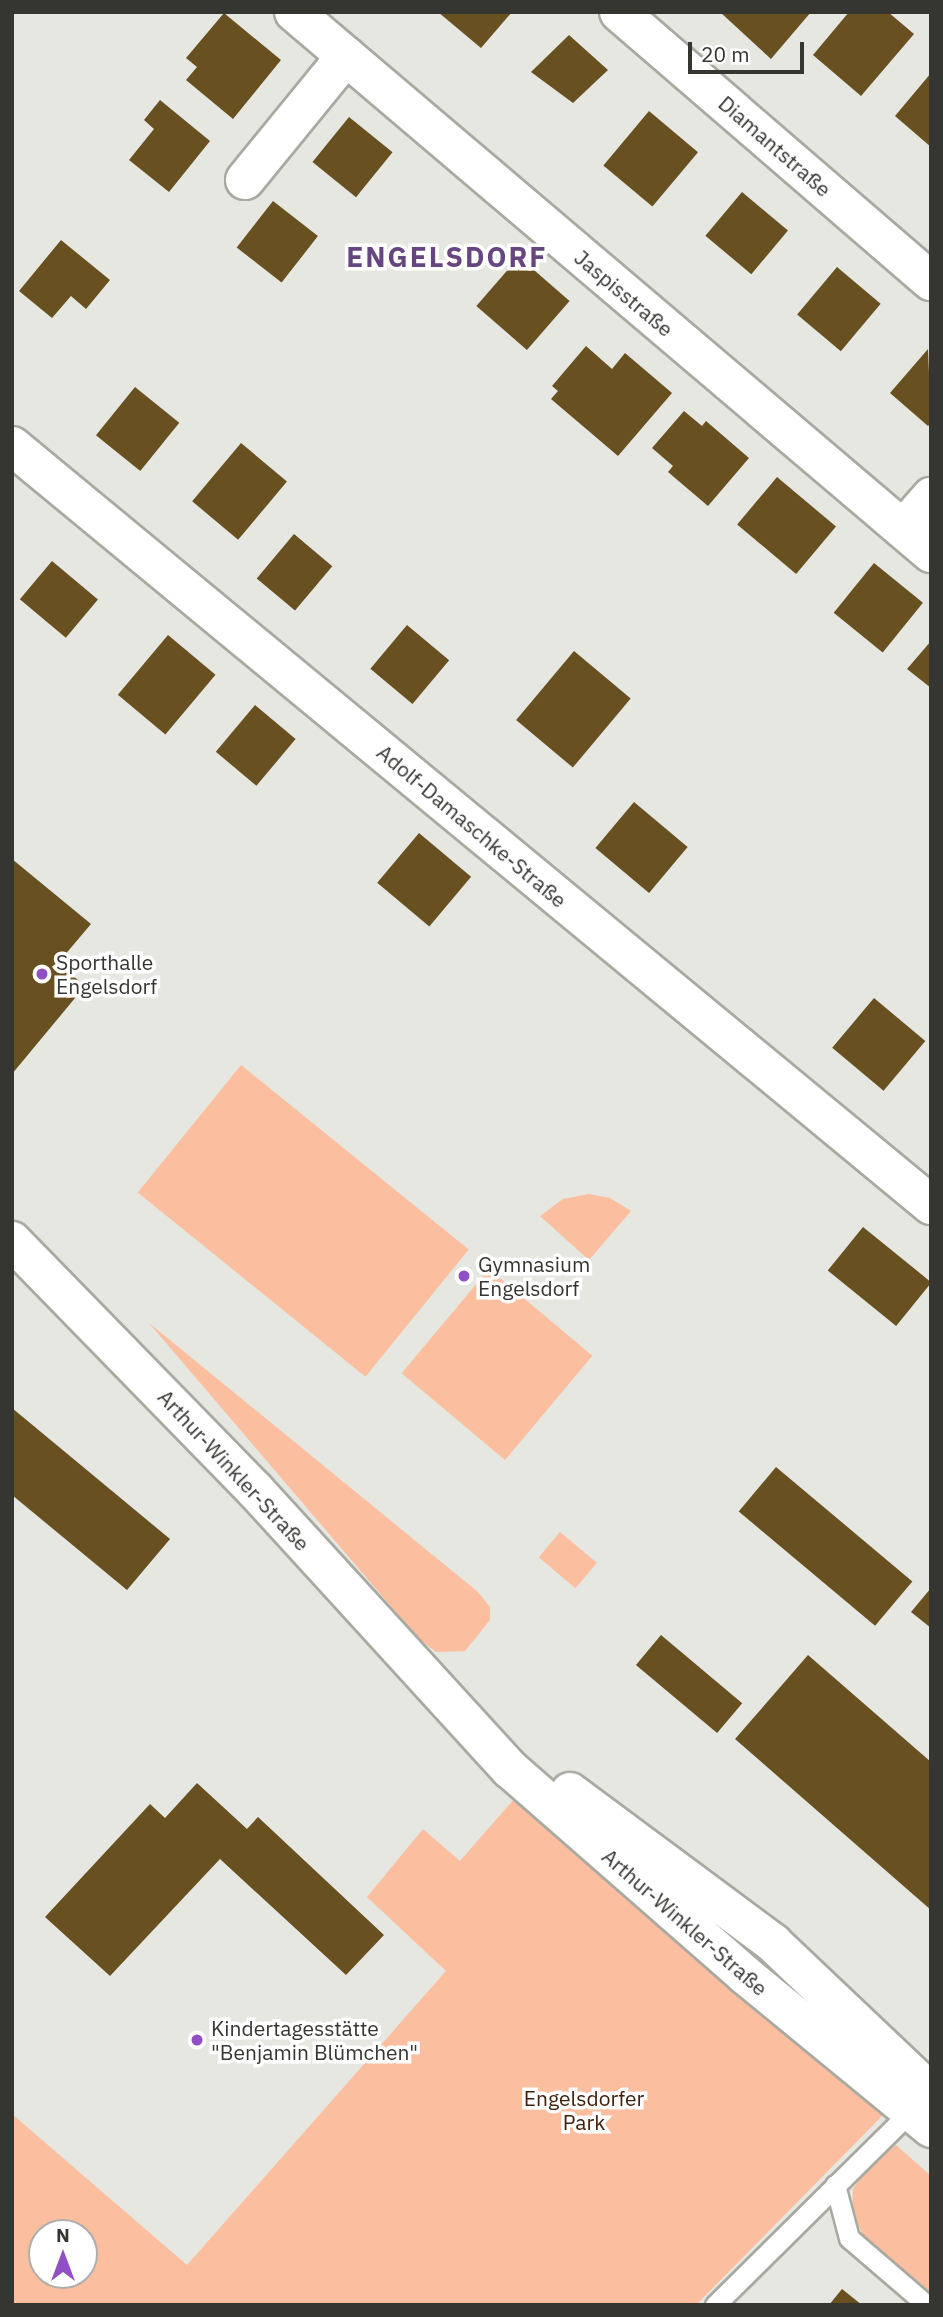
<!DOCTYPE html>
<html>
<head>
<meta charset="utf-8">
<style>
	body { margin:0 }
	#map { position:relative; width:943px; height:2317px; overflow:hidden; background:#e5e7e0; font-family:"IBM Plex Sans",sans-serif }
	div>[style] { position:absolute }
	.green>* { inset:0; background:#fbbe9e; transform-origin:0 0 }
	.building>* { inset:0; background:#685020; transform-origin:0 0 }
	.roads { filter:drop-shadow(2px 0 #a8aaa2) drop-shadow(-2px 0 #a8aaa2) drop-shadow(0 2px #a8aaa2) drop-shadow(0 -2px #a8aaa2) }
	.lane>* { height:19px; margin:-9.5px; padding:0 9.5px; transform-origin:9.5px; border-radius:9.5px; background:#fff }
	.street>* { height:38px; margin:-19px; padding:0 19px; transform-origin:19px; border-radius:19px; background:#fff }
	.secondary>* { height:38px; margin:-19px; padding:0 19px; transform-origin:19px; border-radius:19px; background:#fff }
	.dots>* { width:19px; height:19px; translate:-50% -50%; box-sizing:border-box; border:4px solid #fff; border-radius:50% }
	span { translate:-50% -50%; white-space:nowrap; text-align:center; line-height:1.15; -webkit-text-stroke:7px #fff; paint-order:stroke }
	.street-label { font-size:21px; color:#353532 }
	.poi-label { font-size:21px; color:#353532 }
	.left { translate:0 -50%; text-align:left }
	.park-label { font-size:21px; color:#41200c }
	.district-label { font-size:28px; color:#654681; font-weight:700; letter-spacing:2px }
	.frame { position:absolute; inset:0; border:14px solid #353532; pointer-events:none }
	.north { position:absolute; left:28px; top:2219px; width:70px; height:70px; box-sizing:border-box; background:#fff; border:2px solid #aeaead; border-radius:50%; rotate:0deg; font-size:19px; font-weight:700; line-height:28px; text-align:center; color:#353532 }
	.north::after { content:''; display:block; margin:auto; width:24px; height:32px; background:#904fc4; clip-path:polygon(50% 0,100% 100%,50% 72%,0 100%) }
	.scale { position:absolute; left:688px; top:42px; width:116px; height:32px; box-sizing:border-box; border:4px solid #353532; border-top:0; padding-left:9px; font-size:21px; line-height:24px; white-space:nowrap; color:#353532; -webkit-text-stroke:5px #fff; paint-order:stroke }
</style>
</head>
<body>
<div id="map">
	<div class="green">
		<i style="left:241px;top:1065px;width:293px;height:164px;rotate:39deg"></i>
		<i style="clip-path:polygon(589px 1194px,610px 1198px,631px 1211px,589px 1260px,540px 1216px,563px 1199px)"></i>
		<i style="left:489px;top:1269px;width:135px;height:136px;rotate:40deg"></i>
		<i style="clip-path:polygon(149px 1323px,478px 1592px,490px 1607px,490px 1620px,465px 1651px,436px 1652px,418px 1638px)"></i>
		<i style="left:560px;top:1532px;width:48px;height:33px;rotate:40deg"></i>
		<i style="clip-path:polygon(evenodd,516px 1797px,887px 2111px,696px 2305px,12px 2305px,12px 2114px,187px 2265px,446px 1971px,367px 1897px,423px 1829px,460px 1861px,516px 1797px,42px 2233px,84px 2233px,84px 2275px,42px 2275px,42px 2233px)"></i>
		<i style="clip-path:polygon(896px 2145px,931px 2176px,931px 2293px,863px 2235px,852px 2213px,853px 2189px,871px 2163px)"></i>
	</div>
	<div class="building">
		<i style="clip-path:polygon(438px 12px,512px 12px,481px 48px)"></i>
		<i style="clip-path:polygon(720px 12px,811px 12px,771px 59px)"></i>
		<i style="clip-path:polygon(849px 12px,888px 12px,914px 34px,861px 96px,813px 55px)"></i>
		<i style="clip-path:polygon(224px 13px,281px 60px,233px 119px,186px 80px,197px 67px,186px 58px)"></i>
		<i style="clip-path:polygon(569px 35px,608px 70px,573px 103px,531px 72px)"></i>
		<i style="clip-path:polygon(931px 73px,931px 147px,895px 116px)"></i>
		<i style="clip-path:polygon(160px 100px,210px 141px,169px 192px,129px 160px,154px 129px,144px 120px)"></i>
		<i style="left:649px;top:111px;width:64px;height:71px;rotate:40deg"></i>
		<i style="left:349px;top:117px;width:56px;height:58px;rotate:39deg"></i>
		<i style="left:742px;top:192px;width:60px;height:57px;rotate:40deg"></i>
		<i style="left:273px;top:201px;width:57px;height:59px;rotate:38deg"></i>
		<i style="clip-path:polygon(61px 240px,110px 280px,86px 309px,71px 296px,52px 318px,19px 291px)"></i>
		<i style="left:519px;top:257px;width:67px;height:65px;rotate:41deg"></i>
		<i style="left:837px;top:267px;width:57px;height:62px;rotate:40deg"></i>
		<i style="clip-path:polygon(586px 346px,612px 369px,625px 353px,672px 393px,618px 456px,551px 399px,558px 391px,552px 386px)"></i>
		<i style="clip-path:polygon(928px 349px,931px 423px,928px 426px,890px 393px)"></i>
		<i style="left:135px;top:387px;width:57px;height:62px;rotate:39deg"></i>
		<i style="clip-path:polygon(684px 411px,702px 426px,706px 421px,749px 458px,708px 506px,668px 472px,673px 466px,652px 448px)"></i>
		<i style="left:241px;top:443px;width:60px;height:76px;rotate:40deg"></i>
		<i style="left:777px;top:477px;width:77px;height:62px;rotate:40deg"></i>
		<i style="left:294px;top:534px;width:50px;height:58px;rotate:40deg"></i>
		<i style="left:52px;top:561px;width:60px;height:50px;rotate:40deg"></i>
		<i style="left:874px;top:563px;width:63px;height:64px;rotate:39deg"></i>
		<i style="left:407px;top:625px;width:55px;height:57px;rotate:40deg"></i>
		<i style="left:168px;top:635px;width:62px;height:78px;rotate:40deg"></i>
		<i style="clip-path:polygon(931px 641px,931px 688px,907px 669px)"></i>
		<i style="left:574px;top:651px;width:74px;height:90px;rotate:40deg"></i>
		<i style="left:255px;top:705px;width:53px;height:61px;rotate:40deg"></i>
		<i style="left:634px;top:802px;width:70px;height:60px;rotate:40deg"></i>
		<i style="left:419px;top:833px;width:68px;height:65px;rotate:40deg"></i>
		<i style="clip-path:polygon(12px 859px,91px 924px,58px 963px,85px 986px,12px 1074px)"></i>
		<i style="left:874px;top:998px;width:67px;height:65px;rotate:40deg"></i>
		<i style="left:863px;top:1227px;width:88px;height:56px;rotate:39deg"></i>
		<i style="clip-path:polygon(12px 1408px,170px 1539px,127px 1590px,12px 1495px)"></i>
		<i style="left:776px;top:1467px;width:178px;height:58px;rotate:40deg"></i>
		<i style="clip-path:polygon(931px 1588px,931px 1628px,911px 1612px)"></i>
		<i style="left:661px;top:1635px;width:106px;height:39px;rotate:40deg"></i>
		<i style="clip-path:polygon(808px 1655px,931px 1762px,931px 1910px,735px 1739px)"></i>
		<i style="clip-path:polygon(197px 1783px,247px 1829px,258px 1817px,384px 1935px,346px 1975px,220px 1859px,110px 1976px,45px 1917px,150px 1804px,165px 1818px)"></i>
		<i style="clip-path:polygon(842px 2289px,862px 2305px,829px 2305px)"></i>
	</div>
	<div class="roads">
		<div class="lane">
			<i style="left:835px;top:2185px;width:55px;rotate:75.2deg"></i>
			<i style="left:849px;top:2238px;width:103px;rotate:40.7deg"></i>
			<i style="left:715px;top:2305px;width:276px;rotate:-44.7deg"></i>
		</div>
		<div class="street">
			<i style="left:294px;top:12px;width:836px;rotate:40.34deg"></i>
			<i style="left:619px;top:12px;width:412px;rotate:40.8deg"></i>
			<i style="left:245px;top:180px;width:160px;rotate:-50.8deg"></i>
			<i style="left:12px;top:446px;width:1192px;rotate:39.55deg"></i>
			<i style="left:903px;top:529px;width:43px;rotate:-48.8deg"></i>
		</div>
		<div class="secondary">
			<i style="left:12px;top:1241px;width:348px;rotate:45.7deg"></i>
			<i style="left:255px;top:1490px;width:378px;rotate:47.6deg"></i>
			<i style="left:510px;top:1769px;width:313px;rotate:41.2deg"></i>
			<i style="left:745px;top:1975px;width:241px;rotate:39.4deg"></i>
			<i style="left:570px;top:1792px;width:253px;rotate:36.6deg"></i>
			<i style="left:773px;top:1943px;width:218px;rotate:43.5deg"></i>
		</div>
	</div>
	<div class="dots">
		<i style="left:42px;top:974px;background:#904fc4"></i>
		<i style="left:464px;top:1276px;background:#904fc4"></i>
		<i style="left:197px;top:2040px;background:#904fc4"></i>
	</div>
	<div class="street-label">
		<span style="left:775px;top:146px;rotate:41deg">Diamantstraße</span>
		<span style="left:624px;top:293px;rotate:40deg">Jaspisstraße</span>
		<span style="left:472px;top:826px;rotate:40deg">Adolf-Damaschke-Straße</span>
		<span style="left:234px;top:1470px;rotate:47deg">Arthur-Winkler-Straße</span>
		<span style="left:685px;top:1922px;rotate:41deg">Arthur-Winkler-Straße</span>
	</div>
	<div class="poi-label">
		<span class="left" style="left:56px;top:974px">Sporthalle<br>Engelsdorf</span>
		<span class="left" style="left:478px;top:1276px">Gymnasium<br>Engelsdorf</span>
		<span class="left" style="left:211px;top:2040px">Kindertagesstätte<br>"Benjamin Blümchen"</span>
	</div>
	<div class="park-label">
		<span style="left:584px;top:2110px">Engelsdorfer<br>Park</span>
	</div>
	<div class="district-label">
		<span style="left:447px;top:257px">ENGELSDORF</span>
	</div>
	<div class="frame"></div>
	<div class="north">N</div>
	<div class="scale">20 m</div>
</div>
</body>
</html>
